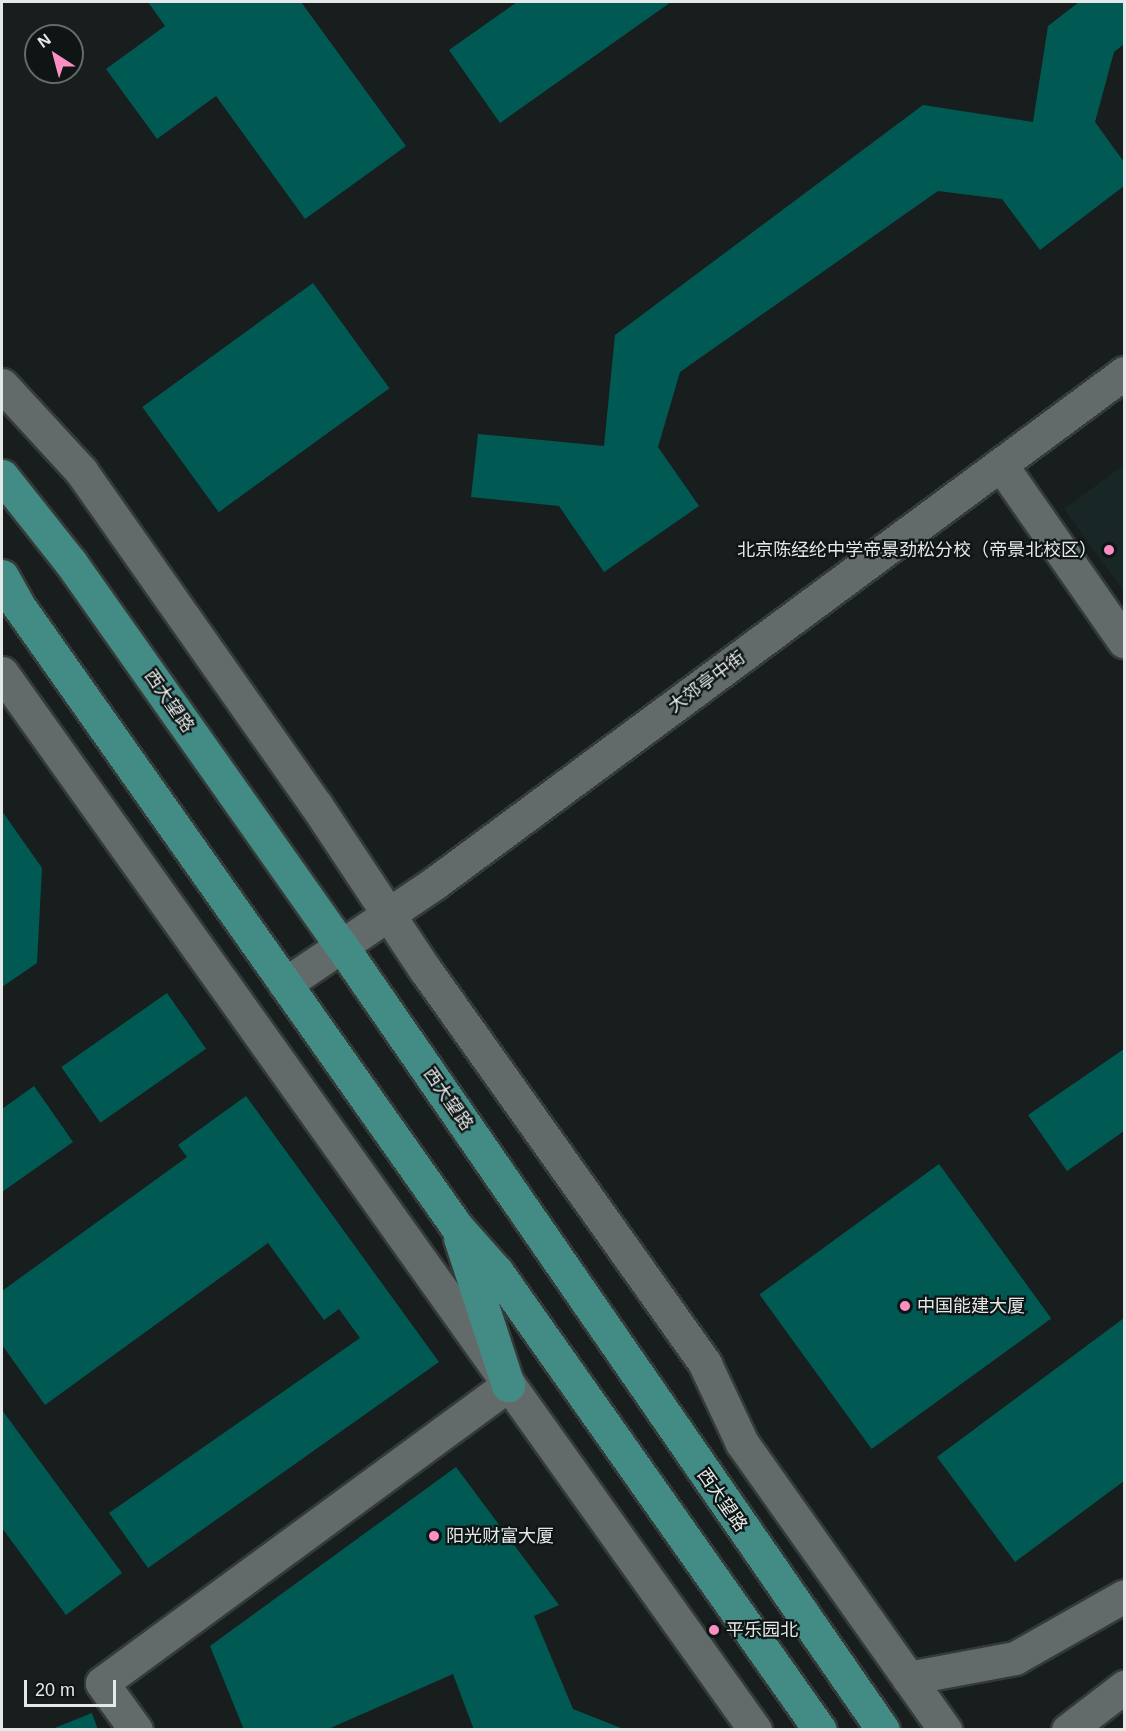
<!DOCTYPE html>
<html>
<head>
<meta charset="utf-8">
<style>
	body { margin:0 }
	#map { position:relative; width:1126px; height:1731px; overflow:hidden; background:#171e1d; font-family:Helvetica,"Noto Sans SC",sans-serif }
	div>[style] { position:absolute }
	.built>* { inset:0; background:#182725 }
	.building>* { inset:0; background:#005a53; transform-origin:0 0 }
	.roads { filter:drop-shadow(2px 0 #343a38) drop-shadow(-2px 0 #343a38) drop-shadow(0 2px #343a38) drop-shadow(0 -2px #343a38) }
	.minor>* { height:33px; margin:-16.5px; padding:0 16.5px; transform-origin:16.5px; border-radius:16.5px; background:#626b69 }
	.major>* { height:33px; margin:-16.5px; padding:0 16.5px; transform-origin:16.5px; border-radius:16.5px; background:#438c85 }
	.dots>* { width:16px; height:16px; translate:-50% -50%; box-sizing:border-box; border:3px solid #0e1514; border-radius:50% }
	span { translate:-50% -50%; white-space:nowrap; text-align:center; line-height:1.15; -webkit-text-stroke:4.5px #0e1514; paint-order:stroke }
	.poi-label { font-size:18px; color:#e4e9e8 }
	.right { translate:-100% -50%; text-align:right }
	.left { translate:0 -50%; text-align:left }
	.street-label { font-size:18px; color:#e4e9e8 }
	.frame { position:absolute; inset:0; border:3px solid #e4e9e8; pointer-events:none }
	.north { position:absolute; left:24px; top:24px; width:60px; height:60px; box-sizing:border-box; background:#0e1514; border:2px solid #646a69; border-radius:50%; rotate:324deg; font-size:16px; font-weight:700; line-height:24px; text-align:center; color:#e4e9e8 }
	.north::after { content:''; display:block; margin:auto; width:21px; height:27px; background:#fb8fc4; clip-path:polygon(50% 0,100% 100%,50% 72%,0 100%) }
	.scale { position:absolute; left:24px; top:1680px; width:92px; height:27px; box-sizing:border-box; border:3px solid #e4e9e8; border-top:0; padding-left:8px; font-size:18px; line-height:21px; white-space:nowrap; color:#e4e9e8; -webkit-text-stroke:4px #0e1514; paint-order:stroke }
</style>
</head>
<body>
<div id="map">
	<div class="built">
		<i style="clip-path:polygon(1124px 465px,1124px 592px,1064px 509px)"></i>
	</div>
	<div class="building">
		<i style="clip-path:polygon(148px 2px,301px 2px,406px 146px,305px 219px,216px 96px,157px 139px,106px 69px,165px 26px)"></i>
		<i style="clip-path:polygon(517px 2px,671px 2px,500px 123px,449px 50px)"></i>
		<i style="clip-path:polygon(1079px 2px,1124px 2px,1124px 44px,1114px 52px,1095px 122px,1124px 162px,1124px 186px,1040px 250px,1002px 199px,938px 191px,680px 372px,658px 447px,699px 506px,604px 572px,559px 506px,471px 497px,478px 434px,604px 446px,615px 335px,923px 105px,1033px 122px,1048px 26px)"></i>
		<i style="left:313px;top:283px;width:130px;height:211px;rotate:54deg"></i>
		<i style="clip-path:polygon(2px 811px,42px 868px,37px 963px,2px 987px)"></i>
		<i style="left:167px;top:993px;width:68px;height:129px;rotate:55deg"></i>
		<i style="clip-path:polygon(1124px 1049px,1124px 1131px,1067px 1171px,1028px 1115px)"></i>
		<i style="clip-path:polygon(34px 1086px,73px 1142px,2px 1192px,2px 1109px)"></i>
		<i style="clip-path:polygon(246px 1096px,439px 1362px,148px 1568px,109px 1513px,360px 1338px,339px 1309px,324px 1320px,268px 1243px,45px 1405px,2px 1345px,2px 1291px,187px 1157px,178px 1145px)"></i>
		<i style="left:939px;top:1164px;width:191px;height:222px;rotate:54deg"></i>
		<i style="clip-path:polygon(1124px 1318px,1124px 1481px,1015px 1562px,937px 1457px)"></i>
		<i style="clip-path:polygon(2px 1410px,122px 1573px,66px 1615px,2px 1528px)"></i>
		<i style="clip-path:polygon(456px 1467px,559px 1605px,534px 1616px,573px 1709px,626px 1730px,474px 1730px,453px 1674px,326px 1730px,244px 1730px,210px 1646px)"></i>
		<i style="clip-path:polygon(92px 1713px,98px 1730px,52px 1730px,52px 1729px)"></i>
	</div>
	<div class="roads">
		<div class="minor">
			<i style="left:2px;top:385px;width:117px;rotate:47.4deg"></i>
			<i style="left:81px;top:471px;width:408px;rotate:54.9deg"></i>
			<i style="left:316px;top:805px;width:196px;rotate:56.5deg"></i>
			<i style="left:424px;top:968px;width:486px;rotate:54.6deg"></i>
			<i style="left:705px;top:1364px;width:87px;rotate:64.9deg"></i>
			<i style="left:742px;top:1443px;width:352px;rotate:54.7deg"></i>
			<i style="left:1001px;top:465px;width:215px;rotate:55.1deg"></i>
			<i style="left:2px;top:673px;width:1298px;rotate:54.53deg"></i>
			<i style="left:285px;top:984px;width:182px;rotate:-34deg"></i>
			<i style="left:436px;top:882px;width:856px;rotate:-36.49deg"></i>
			<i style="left:908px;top:1678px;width:109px;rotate:-10.6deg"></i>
			<i style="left:1015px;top:1658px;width:125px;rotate:-29.6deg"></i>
			<i style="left:136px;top:1730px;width:58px;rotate:-125.9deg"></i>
			<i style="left:102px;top:1683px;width:504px;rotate:-36.28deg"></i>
			<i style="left:1068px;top:1730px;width:71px;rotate:-37.5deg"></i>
		</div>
		<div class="major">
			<i style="left:2px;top:476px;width:111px;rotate:51.6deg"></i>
			<i style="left:71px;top:563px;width:471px;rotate:54.8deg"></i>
			<i style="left:343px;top:948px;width:950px;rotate:55.37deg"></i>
			<i style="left:2px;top:576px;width:33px;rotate:61deg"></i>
			<i style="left:18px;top:605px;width:761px;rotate:54.79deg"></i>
			<i style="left:457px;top:1227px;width:60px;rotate:48.4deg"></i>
			<i style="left:497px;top:1272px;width:560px;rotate:54.81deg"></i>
			<i style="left:460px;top:1238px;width:155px;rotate:71.9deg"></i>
		</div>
	</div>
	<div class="dots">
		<i style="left:1109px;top:550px;background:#fb8fc4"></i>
		<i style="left:905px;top:1306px;background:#fb8fc4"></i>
		<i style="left:434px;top:1536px;background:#fb8fc4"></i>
		<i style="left:714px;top:1630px;background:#fb8fc4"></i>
	</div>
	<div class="poi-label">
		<span class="right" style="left:1097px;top:550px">北京陈经纶中学帝景劲松分校（帝景北校区）</span>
		<span class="left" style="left:917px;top:1306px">中国能建大厦</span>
		<span class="left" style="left:446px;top:1536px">阳光财富大厦</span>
		<span class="left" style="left:726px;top:1630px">平乐园北</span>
	</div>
	<div class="street-label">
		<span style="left:707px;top:682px;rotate:-36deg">大郊亭中街</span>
		<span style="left:169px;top:701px;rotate:55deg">西大望路</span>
		<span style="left:448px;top:1099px;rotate:55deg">西大望路</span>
		<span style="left:722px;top:1500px;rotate:55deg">西大望路</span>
	</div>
	<div class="frame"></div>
	<div class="north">N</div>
	<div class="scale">20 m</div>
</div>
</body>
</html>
